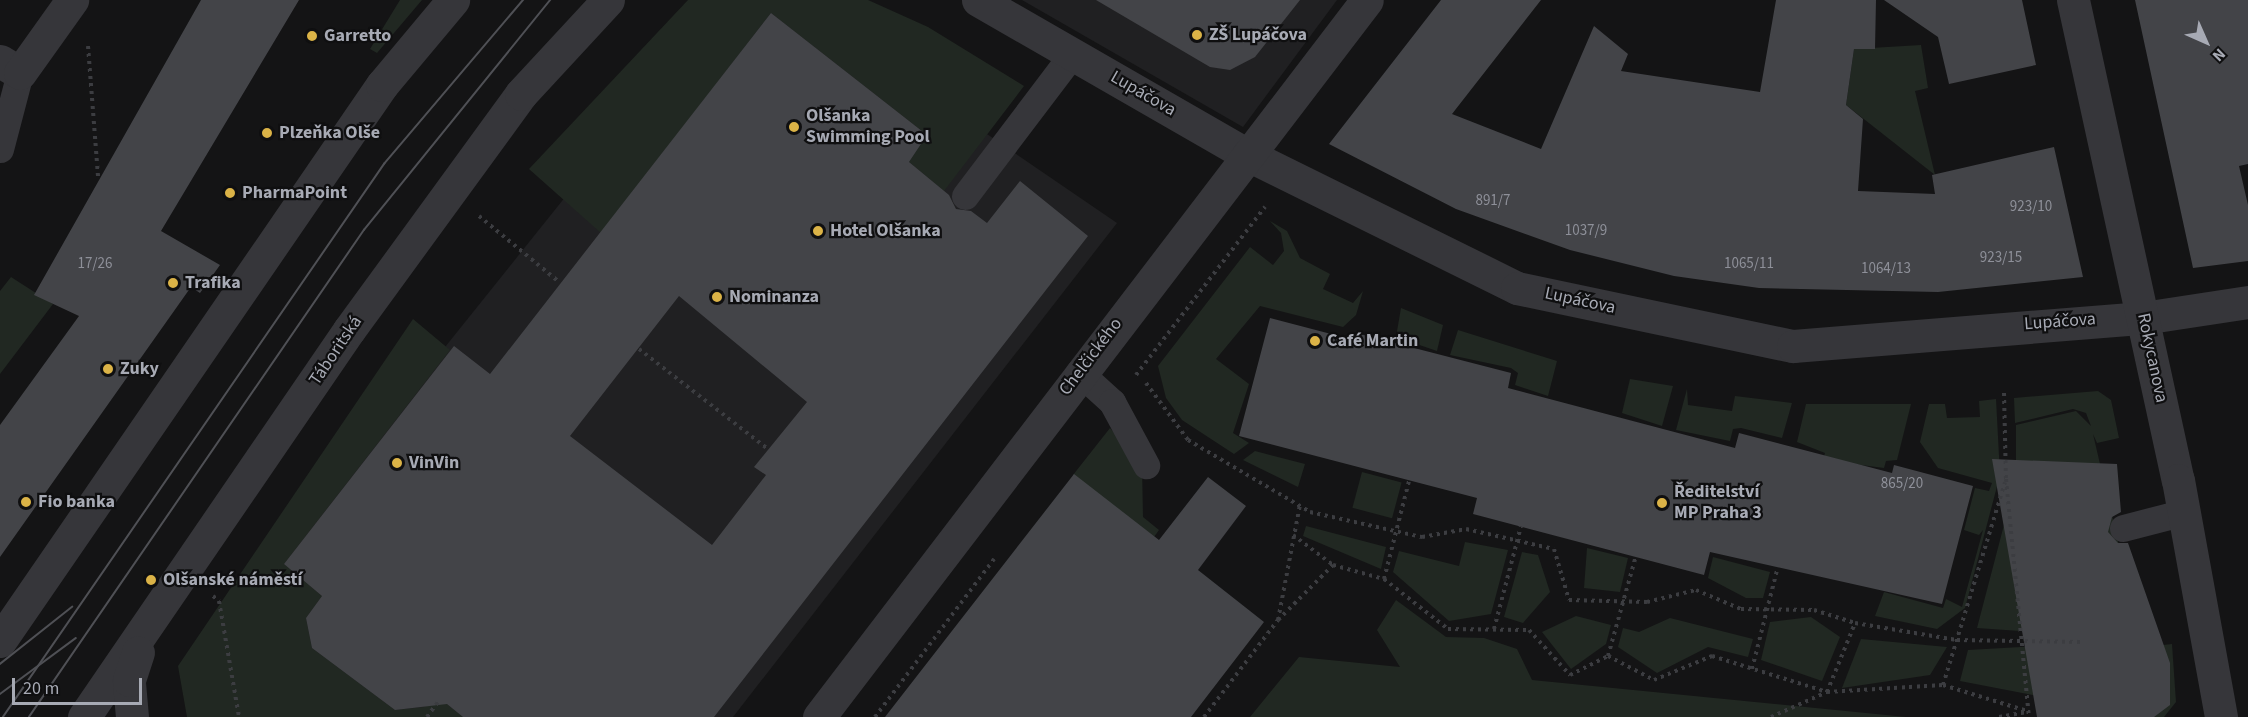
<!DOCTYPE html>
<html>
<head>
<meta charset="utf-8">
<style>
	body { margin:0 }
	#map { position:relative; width:2248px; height:717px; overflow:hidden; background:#141415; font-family:"Source Sans 3",sans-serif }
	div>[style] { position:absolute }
	.built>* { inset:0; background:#202022 }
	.green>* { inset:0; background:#212822; transform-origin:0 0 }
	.building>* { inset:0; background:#434448 }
	.path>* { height:4px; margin-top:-2px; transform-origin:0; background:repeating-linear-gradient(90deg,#3c3d41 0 3px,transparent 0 7.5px) }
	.service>* { height:27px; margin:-13.5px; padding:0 13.5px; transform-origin:13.5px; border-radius:13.5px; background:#36363a }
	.minor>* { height:33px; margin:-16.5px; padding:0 16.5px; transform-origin:16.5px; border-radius:16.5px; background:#36363a }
	.tertiary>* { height:33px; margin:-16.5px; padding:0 16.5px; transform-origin:16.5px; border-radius:16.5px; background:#36363a }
	.tram>* { height:1.5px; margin:-0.75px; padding:0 0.75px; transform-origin:0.75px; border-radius:0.75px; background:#4f5055 }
	.path-bridge>* { height:4px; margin-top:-2px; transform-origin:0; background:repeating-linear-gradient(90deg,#3c3d41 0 3px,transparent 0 7.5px) }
	.dots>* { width:16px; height:16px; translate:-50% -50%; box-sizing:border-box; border:3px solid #0f0f10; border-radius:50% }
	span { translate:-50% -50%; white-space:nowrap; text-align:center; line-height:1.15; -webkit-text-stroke:4.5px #0f0f10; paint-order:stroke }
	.number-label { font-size:15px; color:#8e9099 }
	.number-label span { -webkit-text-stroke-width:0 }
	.poi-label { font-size:18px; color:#a7aab4; font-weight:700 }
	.left { translate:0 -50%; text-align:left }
	.street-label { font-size:18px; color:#a7aab4 }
	.north { position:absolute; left:2176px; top:12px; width:60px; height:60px; -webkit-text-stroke:4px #0f0f10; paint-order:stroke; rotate:135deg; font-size:16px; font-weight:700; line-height:24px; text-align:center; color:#a7aab4 }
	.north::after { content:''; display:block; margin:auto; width:21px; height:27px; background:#a7aab4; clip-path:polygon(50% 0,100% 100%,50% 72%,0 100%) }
	.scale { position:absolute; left:12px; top:678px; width:130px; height:27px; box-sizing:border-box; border:3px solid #a7aab4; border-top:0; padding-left:8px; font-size:18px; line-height:21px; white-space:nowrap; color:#a7aab4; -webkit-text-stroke:4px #0f0f10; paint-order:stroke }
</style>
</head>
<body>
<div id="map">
	<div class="built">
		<i style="clip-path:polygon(723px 0,791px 0,1117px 223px,733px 717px,393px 717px,232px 613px)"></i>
		<i style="clip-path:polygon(1022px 0,1337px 0,1243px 127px)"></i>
	</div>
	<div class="green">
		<i style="clip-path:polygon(400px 0,422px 0,377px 53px,370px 49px)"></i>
		<i style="clip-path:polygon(688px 0,868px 0,928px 27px,1024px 86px,944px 191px,909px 162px,927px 135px,771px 13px,601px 233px,529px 169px)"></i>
		<i style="clip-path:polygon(1921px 45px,1928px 88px,1915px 91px,1935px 175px,1846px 105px,1854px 49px)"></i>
		<i style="clip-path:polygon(1270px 221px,1287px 231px,1300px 258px,1330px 274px,1323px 289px,1353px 303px,1363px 291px,1356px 315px,1343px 327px,1260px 306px,1216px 359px,1249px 384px,1233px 433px,1249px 443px,1234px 454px,1182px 420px,1166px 398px,1158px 366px,1250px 247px,1273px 265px,1284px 251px,1281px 233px)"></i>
		<i style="clip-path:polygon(11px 277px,53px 304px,0 374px,0 291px)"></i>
		<i style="clip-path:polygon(1401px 308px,1443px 325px,1437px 351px,1396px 337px)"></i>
		<i style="clip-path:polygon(413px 319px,450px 350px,284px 564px,322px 596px,306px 618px,312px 648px,395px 710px,424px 707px,435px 694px,463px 717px,187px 717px,178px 666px)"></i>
		<i style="clip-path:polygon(1458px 330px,1557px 361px,1548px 396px,1515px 385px,1518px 373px,1511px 368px,1450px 355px)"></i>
		<i style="clip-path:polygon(1630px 379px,1673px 386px,1662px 426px,1622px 413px)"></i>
		<i style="clip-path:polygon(1687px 389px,1688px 405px,1732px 411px,1735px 396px,1792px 403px,1782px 438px,1741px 428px,1733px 429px,1730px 441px,1676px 430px)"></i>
		<i style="clip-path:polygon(2098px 391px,2111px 400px,2119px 438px,2097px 443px,2093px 434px,2143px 648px,2090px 706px,1960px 681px,1968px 650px,2057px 645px,2061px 634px,1977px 628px,2016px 479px,2016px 425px,2076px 411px,2091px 426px,2086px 413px,2073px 409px,2015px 423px,2014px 398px)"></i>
		<i style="clip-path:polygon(1996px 399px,2000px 475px,1965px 608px,1937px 629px,1875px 616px,1884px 592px,1943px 608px,1946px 599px,1962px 607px,1983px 530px,1979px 535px,1964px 530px,1975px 488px,1989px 491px,1992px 483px,1938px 468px,1920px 442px,1929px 404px,1945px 404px,1947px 418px,1980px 417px,1979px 401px)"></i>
		<i style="clip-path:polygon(1806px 404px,1911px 404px,1897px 460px,1886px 461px,1884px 468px,1823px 460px,1825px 453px,1797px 442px)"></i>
		<i style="clip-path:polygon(1110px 428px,1142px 465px,1143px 517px,1159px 530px,1154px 537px,1073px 475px)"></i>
		<i style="clip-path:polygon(1255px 451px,1305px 464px,1298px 487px,1243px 460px)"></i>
		<i style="left:1362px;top:472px;width:41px;height:37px;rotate:15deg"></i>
		<i style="clip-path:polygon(1306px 526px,1386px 547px,1381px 569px,1303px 536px)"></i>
		<i style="clip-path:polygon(1465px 542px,1508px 550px,1491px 614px,1449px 621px,1393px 572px,1399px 551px,1459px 566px)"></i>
		<i style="clip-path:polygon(1587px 548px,1628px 558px,1620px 592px,1584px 588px)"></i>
		<i style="clip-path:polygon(1522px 552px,1538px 555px,1550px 592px,1523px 623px,1504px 617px)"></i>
		<i style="clip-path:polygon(1713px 557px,1770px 572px,1763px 598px,1746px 598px,1708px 578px)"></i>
		<i style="clip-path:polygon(1396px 600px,1446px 637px,1484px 638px,1517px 649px,1532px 680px,1906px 717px,1250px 717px,1299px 657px,1400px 667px,1377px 630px)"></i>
		<i style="clip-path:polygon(1576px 616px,1611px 625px,1606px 644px,1571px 669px,1542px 632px)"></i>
		<i style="clip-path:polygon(1811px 617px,1840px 637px,1822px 681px,1761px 660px,1770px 622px)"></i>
		<i style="clip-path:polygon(1670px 618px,1753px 639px,1748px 657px,1708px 647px,1657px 673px,1618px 647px,1623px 628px,1639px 632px)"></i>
		<i style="clip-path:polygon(1861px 639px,1947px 647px,1930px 675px,1842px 688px)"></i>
		<i style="clip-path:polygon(2172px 644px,2176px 702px,2164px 717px,2120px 717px,2163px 645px)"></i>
	</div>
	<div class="building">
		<i style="clip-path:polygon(201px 0,299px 0,161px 231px,220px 265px,200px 293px,191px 287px,0 557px,0 425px,79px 316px,34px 295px)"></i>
		<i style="clip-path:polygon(1096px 0,1300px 0,1255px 57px,1230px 70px,1210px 67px)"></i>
		<i style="clip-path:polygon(1441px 0,1541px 0,1452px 114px,1541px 149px,1594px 26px,1628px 54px,1621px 71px,1760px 92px,1776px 0,1876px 0,1875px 49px,1854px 49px,1846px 105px,1863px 119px,1858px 191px,1935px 194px,1932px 175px,2054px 147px,2083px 277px,1938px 292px,1759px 288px,1674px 276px,1570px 250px,1456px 209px,1329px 144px)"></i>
		<i style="clip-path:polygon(1884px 0,2022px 0,2036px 65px,1949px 84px,1938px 37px)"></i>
		<i style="clip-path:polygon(2135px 0,2248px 0,2248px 164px,2239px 166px,2248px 205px,2248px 261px,2193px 268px)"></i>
		<i style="clip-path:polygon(evenodd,771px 13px,927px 135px,909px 162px,949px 195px,956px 209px,971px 211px,987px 223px,1020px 181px,1088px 236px,714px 717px,463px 717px,447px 704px,395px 710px,312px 648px,306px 618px,322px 596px,284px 564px,454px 346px,490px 374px,771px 13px,679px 296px,807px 402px,754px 467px,766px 475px,712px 545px,570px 436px,679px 296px)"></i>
		<i style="clip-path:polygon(1270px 318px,1354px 340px,1356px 333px,1511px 373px,1508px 388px,1735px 448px,1739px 433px,1892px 473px,1894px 465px,1973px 486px,1942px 604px,1710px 552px,1704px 575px,1473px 514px,1477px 498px,1239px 436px)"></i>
		<i style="clip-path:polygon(1992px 459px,2117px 464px,2121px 512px,2112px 517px,2108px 532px,2118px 543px,2128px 543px,2170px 663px,2170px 705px,2154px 717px,2037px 717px)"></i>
		<i style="clip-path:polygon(1074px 474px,1159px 540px,1208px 477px,1246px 506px,1198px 570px,1264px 622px,1191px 717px,885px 717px)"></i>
	</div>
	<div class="path">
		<i style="left:88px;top:46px;width:131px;rotate:85.6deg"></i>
		<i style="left:479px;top:216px;width:104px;rotate:39.5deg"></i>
		<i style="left:639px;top:349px;width:163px;rotate:37.8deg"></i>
		<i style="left:1136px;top:375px;width:212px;rotate:-52.5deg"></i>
		<i style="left:1146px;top:383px;width:71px;rotate:53.6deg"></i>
		<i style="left:1188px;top:440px;width:142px;rotate:30.5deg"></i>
		<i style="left:1310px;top:512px;width:115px;rotate:12.6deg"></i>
		<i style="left:1422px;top:537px;width:45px;rotate:-10.3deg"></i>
		<i style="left:1466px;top:529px;width:90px;rotate:12.8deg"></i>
		<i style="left:1554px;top:549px;width:53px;rotate:73.6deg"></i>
		<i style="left:1569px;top:600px;width:78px;rotate:1.5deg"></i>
		<i style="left:1647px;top:602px;width:50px;rotate:-13.8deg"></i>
		<i style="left:1696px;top:590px;width:49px;rotate:22.9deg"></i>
		<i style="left:1741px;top:609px;width:73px;rotate:0.8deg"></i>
		<i style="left:1814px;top:610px;width:43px;rotate:17.6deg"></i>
		<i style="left:1855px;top:623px;width:103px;rotate:9.5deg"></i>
		<i style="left:1957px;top:640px;width:126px;rotate:0.9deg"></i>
		<i style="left:2004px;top:393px;width:86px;rotate:88.7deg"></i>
		<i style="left:2006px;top:479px;width:239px;rotate:84.5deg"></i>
		<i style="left:1293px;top:535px;width:50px;rotate:36.9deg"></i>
		<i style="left:213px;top:596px;width:8px;rotate:40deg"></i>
		<i style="left:219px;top:601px;width:118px;rotate:80.2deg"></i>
		<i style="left:1278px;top:620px;width:78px;rotate:-45deg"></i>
		<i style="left:1333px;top:565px;width:53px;rotate:15.4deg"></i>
		<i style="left:1384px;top:579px;width:81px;rotate:38deg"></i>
		<i style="left:1448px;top:629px;width:81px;rotate:0.7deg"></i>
		<i style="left:1529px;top:630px;width:61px;rotate:47.7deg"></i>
		<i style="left:1570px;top:675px;width:42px;rotate:-26.6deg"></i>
		<i style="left:1608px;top:656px;width:52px;rotate:27.6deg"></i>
		<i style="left:1654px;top:680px;width:63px;rotate:-22.5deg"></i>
		<i style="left:1712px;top:656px;width:121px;rotate:17.4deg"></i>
		<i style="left:1827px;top:692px;width:116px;rotate:-3.5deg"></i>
		<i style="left:1943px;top:685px;width:88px;rotate:17.2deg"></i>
		<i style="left:1943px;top:685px;width:212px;rotate:-73deg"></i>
		<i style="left:427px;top:717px;width:22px;rotate:-54deg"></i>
		<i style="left:875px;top:717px;width:198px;rotate:-53deg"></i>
		<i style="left:1204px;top:717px;width:122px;rotate:-52.7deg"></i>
		<i style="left:1278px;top:620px;width:117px;rotate:-79.2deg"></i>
		<i style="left:1771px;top:717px;width:61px;rotate:-24.1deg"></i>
		<i style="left:1827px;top:692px;width:74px;rotate:-67.9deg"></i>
		<i style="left:1999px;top:717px;width:27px;rotate:-10deg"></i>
	</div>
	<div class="service">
		<i style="left:0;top:149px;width:79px;rotate:-75.3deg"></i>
		<i style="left:965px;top:196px;width:179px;rotate:-52.9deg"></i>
		<i style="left:1079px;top:372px;width:45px;rotate:42.3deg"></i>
		<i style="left:1112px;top:402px;width:72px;rotate:61.6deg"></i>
		<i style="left:2123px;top:528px;width:64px;rotate:-14.5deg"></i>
	</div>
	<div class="minor">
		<i style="left:978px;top:0;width:311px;rotate:29.9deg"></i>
		<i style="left:1248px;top:155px;width:300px;rotate:26.3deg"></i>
		<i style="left:1517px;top:288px;width:282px;rotate:11.9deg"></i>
		<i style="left:1793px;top:346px;width:351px;rotate:-4.6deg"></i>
		<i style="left:2143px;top:318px;width:106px;rotate:-8.7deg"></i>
		<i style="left:2073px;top:0;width:491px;rotate:77.7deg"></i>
		<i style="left:2178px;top:480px;width:241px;rotate:79.7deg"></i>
		<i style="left:0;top:61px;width:23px;rotate:31deg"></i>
		<i style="left:20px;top:73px;width:90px;rotate:-54.5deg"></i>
		<i style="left:819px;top:717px;width:902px;rotate:-52.61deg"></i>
	</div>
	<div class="tertiary">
		<i style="left:0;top:641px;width:675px;rotate:-55.51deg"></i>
		<i style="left:382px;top:85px;width:111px;rotate:-50.1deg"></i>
		<i style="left:84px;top:717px;width:469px;rotate:-55.6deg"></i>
		<i style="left:349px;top:330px;width:292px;rotate:-53.9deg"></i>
		<i style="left:521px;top:94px;width:128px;rotate:-47.2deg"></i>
		<i style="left:132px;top:717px;width:37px;rotate:-95deg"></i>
		<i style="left:129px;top:680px;width:29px;rotate:-72deg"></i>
	</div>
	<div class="tram">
		<i style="left:0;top:664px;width:92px;rotate:-38.4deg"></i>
		<i style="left:0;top:694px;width:94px;rotate:-36.4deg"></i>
		<i style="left:3px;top:717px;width:672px;rotate:-55.43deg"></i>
		<i style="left:384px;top:164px;width:215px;rotate:-49.7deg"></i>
		<i style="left:29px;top:717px;width:591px;rotate:-55.48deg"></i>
		<i style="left:364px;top:230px;width:296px;rotate:-51deg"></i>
	</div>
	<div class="path-bridge">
		<i style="left:1384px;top:579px;width:101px;rotate:-75.7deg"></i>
		<i style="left:1494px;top:629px;width:106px;rotate:-75.3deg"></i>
		<i style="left:1608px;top:656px;width:104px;rotate:-74.4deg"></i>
		<i style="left:1752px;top:669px;width:102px;rotate:-75.8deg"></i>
	</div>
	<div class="dots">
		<i style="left:1197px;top:35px;background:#dbb347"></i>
		<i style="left:312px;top:36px;background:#dbb347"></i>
		<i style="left:794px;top:127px;background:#dbb347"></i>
		<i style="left:267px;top:133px;background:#dbb347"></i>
		<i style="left:230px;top:193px;background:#dbb347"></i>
		<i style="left:818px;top:231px;background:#dbb347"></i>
		<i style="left:173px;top:283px;background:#dbb347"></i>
		<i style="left:717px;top:297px;background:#dbb347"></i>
		<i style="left:1315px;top:341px;background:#dbb347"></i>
		<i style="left:108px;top:369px;background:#dbb347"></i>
		<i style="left:397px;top:463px;background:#dbb347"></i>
		<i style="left:26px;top:502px;background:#dbb347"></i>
		<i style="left:1662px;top:503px;background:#dbb347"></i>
		<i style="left:151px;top:580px;background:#dbb347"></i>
	</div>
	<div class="number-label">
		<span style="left:1493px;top:201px">891/7</span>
		<span style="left:2031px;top:207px">923/10</span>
		<span style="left:1586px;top:231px">1037/9</span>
		<span style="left:2001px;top:258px">923/15</span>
		<span style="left:95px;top:264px">17/26</span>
		<span style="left:1749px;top:264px">1065/11</span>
		<span style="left:1886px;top:269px">1064/13</span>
		<span style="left:1902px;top:484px">865/20</span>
	</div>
	<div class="poi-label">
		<span class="left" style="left:1209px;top:35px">ZŠ Lupáčova</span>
		<span class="left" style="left:324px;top:36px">Garretto</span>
		<span class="left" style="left:806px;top:127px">Olšanka<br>Swimming Pool</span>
		<span class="left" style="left:279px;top:133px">Plzeňka Olše</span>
		<span class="left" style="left:242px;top:193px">PharmaPoint</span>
		<span class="left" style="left:830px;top:231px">Hotel Olšanka</span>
		<span class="left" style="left:185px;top:283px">Trafika</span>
		<span class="left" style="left:729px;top:297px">Nominanza</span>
		<span class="left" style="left:1327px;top:341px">Café Martin</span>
		<span class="left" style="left:120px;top:369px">Zuky</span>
		<span class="left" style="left:409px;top:463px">VinVin</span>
		<span class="left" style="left:1674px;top:503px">Ředitelství<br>MP Praha 3</span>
		<span class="left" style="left:38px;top:502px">Fio banka</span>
		<span class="left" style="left:163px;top:580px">Olšanské náměstí</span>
	</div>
	<div class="street-label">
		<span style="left:1143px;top:94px;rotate:30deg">Lupáčova</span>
		<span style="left:1580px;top:301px;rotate:12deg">Lupáčova</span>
		<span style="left:2060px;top:322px;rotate:-4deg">Lupáčova</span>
		<span style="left:336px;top:351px;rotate:-56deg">Táboritská</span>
		<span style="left:1091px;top:357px;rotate:-53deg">Chelčického</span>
		<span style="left:2152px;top:358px;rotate:78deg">Rokycanova</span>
	</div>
	<div class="north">N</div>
	<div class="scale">20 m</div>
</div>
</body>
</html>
